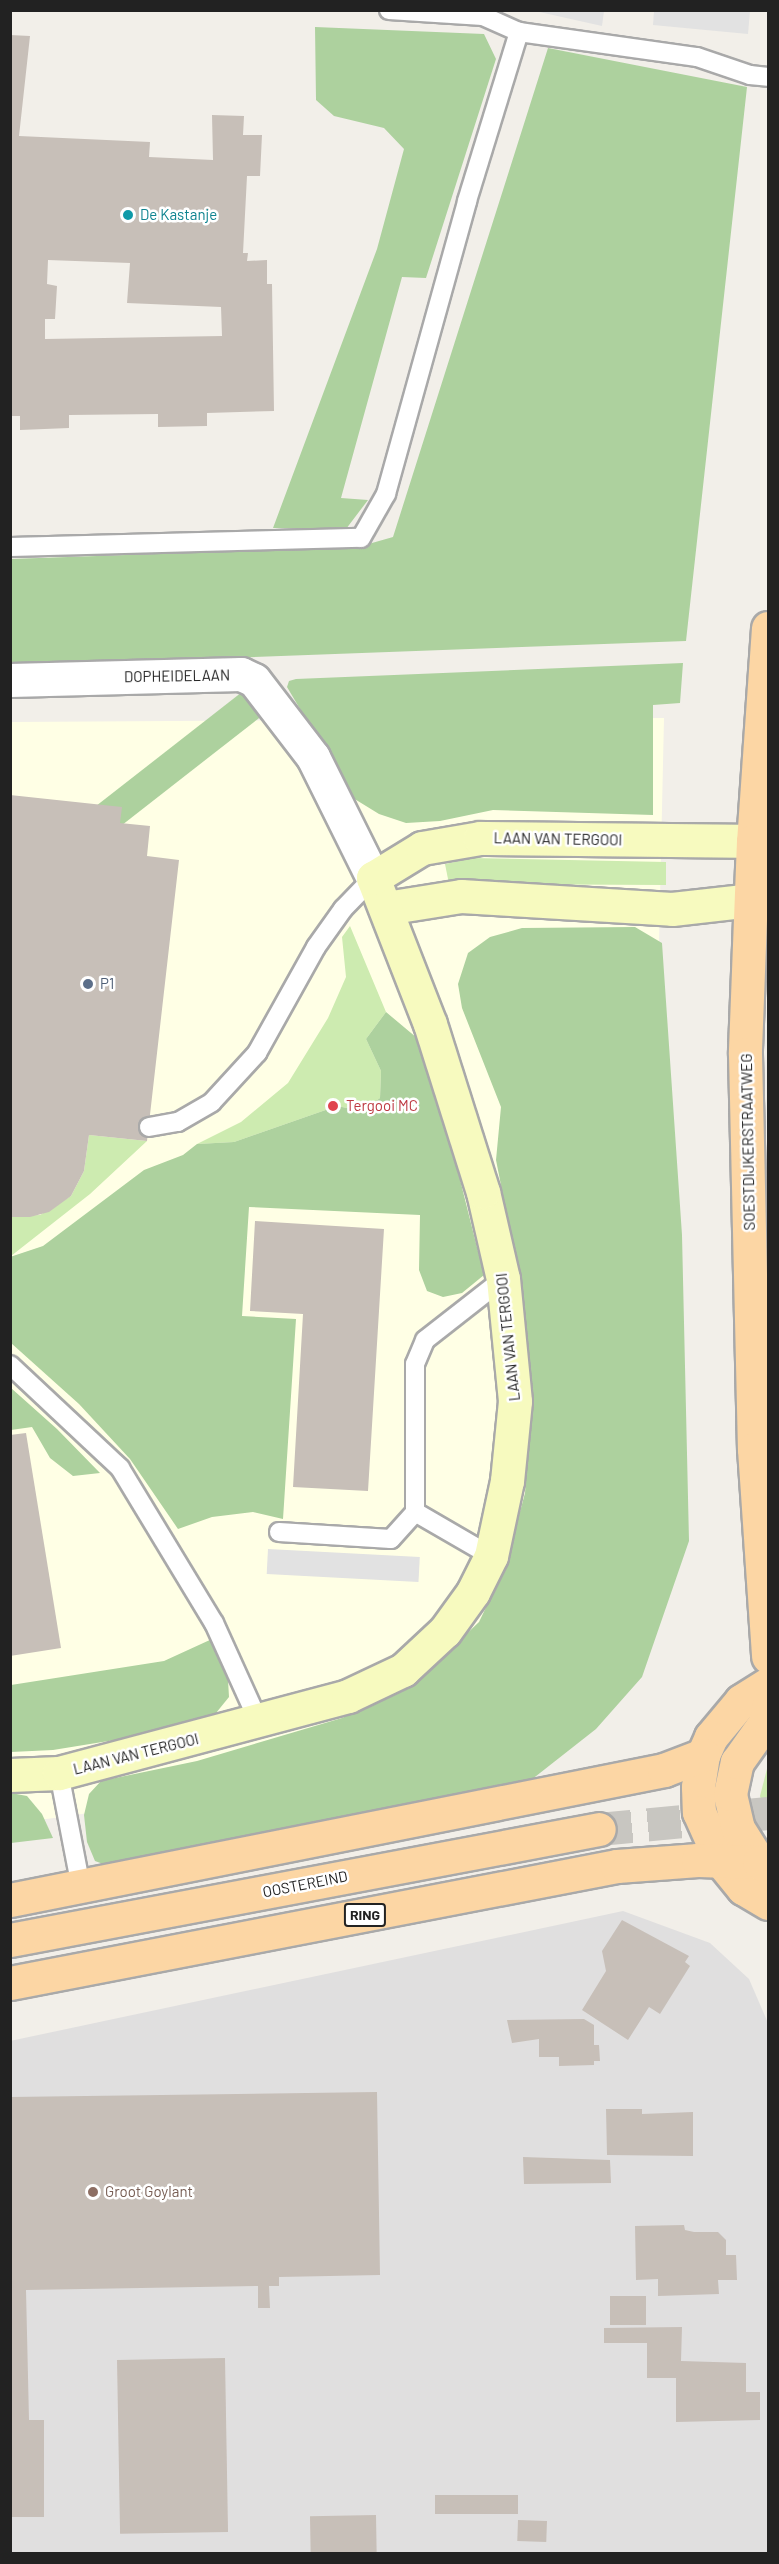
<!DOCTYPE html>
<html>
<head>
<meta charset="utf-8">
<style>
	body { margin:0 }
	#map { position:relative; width:779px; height:2564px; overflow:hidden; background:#f2efe9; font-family:Barlow,sans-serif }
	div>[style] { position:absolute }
	.residential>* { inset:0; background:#e0dfdf }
	.education>* { inset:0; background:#ffffe5 }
	.grass>* { inset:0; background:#cdebb0 }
	.forest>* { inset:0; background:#add19e; transform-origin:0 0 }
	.parking>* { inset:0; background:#e2e2e2; transform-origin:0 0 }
	.building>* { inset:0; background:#c7bfb8; transform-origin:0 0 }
	.primary-tunnel>* { height:33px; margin-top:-16.5px; transform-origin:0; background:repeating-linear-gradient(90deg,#c8c6c1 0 33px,transparent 0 49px) }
	.roads { filter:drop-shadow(2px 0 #a9a9a9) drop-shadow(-2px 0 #a9a9a9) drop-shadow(0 2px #a9a9a9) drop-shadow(0 -2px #a9a9a9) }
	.lane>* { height:18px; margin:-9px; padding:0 9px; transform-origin:9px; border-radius:9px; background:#fff }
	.street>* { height:33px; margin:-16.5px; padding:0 16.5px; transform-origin:16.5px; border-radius:16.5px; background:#fff }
	.secondary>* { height:33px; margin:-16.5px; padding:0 16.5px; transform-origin:16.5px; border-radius:16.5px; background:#f7fabf }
	.primary>* { height:33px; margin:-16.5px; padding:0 16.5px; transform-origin:16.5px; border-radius:16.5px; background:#fcd6a4 }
	.dots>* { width:16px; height:16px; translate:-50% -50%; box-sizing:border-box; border:3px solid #fff; border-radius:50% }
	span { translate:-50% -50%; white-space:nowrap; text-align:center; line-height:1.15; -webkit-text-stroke:5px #fff; paint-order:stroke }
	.shield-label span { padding:2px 4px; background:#fff; border:2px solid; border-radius:4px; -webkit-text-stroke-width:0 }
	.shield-label { font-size:14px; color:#222; font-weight:700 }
	.culture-label { font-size:15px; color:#0d838f }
	.left { translate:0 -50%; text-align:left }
	.street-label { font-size:15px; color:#222 }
	.service-label { font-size:15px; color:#4e5e75 }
	.health-label { font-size:15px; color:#be3a42 }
	.education-label { font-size:15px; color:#785e54 }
	.frame { position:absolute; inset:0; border:12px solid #222; pointer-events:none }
</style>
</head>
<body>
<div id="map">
	<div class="residential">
		<i style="clip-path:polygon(623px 1911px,710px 1943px,749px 1979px,768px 2023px,768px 2553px,11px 2553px,10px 2041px)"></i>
	</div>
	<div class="education">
		<i style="clip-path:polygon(664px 718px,647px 1490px,327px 1763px,82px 1814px,11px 1824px,10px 722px)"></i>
	</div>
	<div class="grass">
		<i style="clip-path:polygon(473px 858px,666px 862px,666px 885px,449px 884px,445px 864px)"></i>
		<i style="clip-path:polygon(350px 926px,386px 1012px,366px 1039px,381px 1071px,380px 1098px,362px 1111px,337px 1106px,234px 1142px,197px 1144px,241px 1122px,288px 1083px,328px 1018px,346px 977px,342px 937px)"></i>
		<i style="clip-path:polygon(89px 1135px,147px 1141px,90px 1194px,11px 1256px,11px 1216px,40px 1215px,71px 1196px,84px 1171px)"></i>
		<i style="clip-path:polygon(768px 1765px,768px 1825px,760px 1796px)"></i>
	</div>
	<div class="forest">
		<i style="clip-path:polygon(315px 27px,484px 34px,496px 59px,426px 278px,402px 277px,341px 498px,368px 500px,346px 529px,273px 528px,377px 249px,404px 149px,384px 128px,334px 116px,316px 100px)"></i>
		<i style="clip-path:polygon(548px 48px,747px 87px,686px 641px,11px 666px,10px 559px,358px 547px,393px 537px)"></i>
		<i style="clip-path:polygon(683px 663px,680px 703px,653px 705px,653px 815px,493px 810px,440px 821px,406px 823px,379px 814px,353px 798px,287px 687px,289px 681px,296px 679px)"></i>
		<i style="left:242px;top:692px;width:31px;height:232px;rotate:52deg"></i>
		<i style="clip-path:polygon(635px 927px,662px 943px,682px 1235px,689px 1541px,642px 1677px,596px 1729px,526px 1784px,114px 1868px,95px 1861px,87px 1842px,84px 1815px,89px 1794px,101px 1781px,197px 1761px,342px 1718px,392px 1696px,434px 1665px,479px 1622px,505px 1568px,525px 1493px,531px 1401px,521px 1286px,496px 1160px,501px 1107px,462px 1008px,458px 984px,468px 953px,490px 937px,522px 928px)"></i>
		<i style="clip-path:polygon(386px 1012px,417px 1038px,444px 1116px,484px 1275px,462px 1293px,443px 1297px,427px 1291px,419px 1270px,420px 1215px,249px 1207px,242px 1316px,296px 1319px,283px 1519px,253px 1512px,212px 1517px,178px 1529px,130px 1459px,79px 1404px,11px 1343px,10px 1257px,43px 1246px,144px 1170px,183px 1155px,197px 1144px,234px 1142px,337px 1106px,362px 1111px,380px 1098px,381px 1071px,366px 1039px)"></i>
		<i style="clip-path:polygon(11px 1388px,57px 1429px,100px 1473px,73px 1476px,50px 1458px,32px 1427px,11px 1430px)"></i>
		<i style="clip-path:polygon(212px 1639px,228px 1680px,229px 1697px,216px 1713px,201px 1720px,127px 1738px,53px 1750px,11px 1752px,11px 1685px,164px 1661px)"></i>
		<i style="clip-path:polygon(11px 1793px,27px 1796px,42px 1814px,53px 1838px,11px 1843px)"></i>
	</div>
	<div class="parking">
		<i style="clip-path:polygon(535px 11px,604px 11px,602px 26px)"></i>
		<i style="clip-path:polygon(654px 11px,750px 11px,748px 34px,653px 25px)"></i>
		<i style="left:268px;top:1549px;width:152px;height:25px;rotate:3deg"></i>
	</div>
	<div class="building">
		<i style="clip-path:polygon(evenodd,10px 35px,30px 36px,19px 136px,150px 142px,149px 157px,213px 160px,212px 115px,244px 116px,243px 135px,262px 135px,260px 176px,247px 176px,243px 253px,248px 253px,247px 261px,267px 260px,267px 284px,272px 284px,274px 411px,207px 413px,207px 426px,158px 427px,158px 414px,69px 415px,69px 428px,20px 430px,20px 416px,10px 416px,10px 35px,48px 260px,130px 263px,127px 303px,221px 307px,222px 336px,45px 339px,45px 319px,55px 319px,57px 286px,47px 284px,48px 260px)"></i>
		<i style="clip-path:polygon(10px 795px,122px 807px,120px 823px,150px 826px,147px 856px,179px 860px,147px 1141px,89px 1135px,84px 1171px,71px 1196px,49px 1212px,30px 1217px,10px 1217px)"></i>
		<i style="clip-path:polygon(255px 1221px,384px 1229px,368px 1491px,293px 1487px,303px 1314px,250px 1311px)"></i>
		<i style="clip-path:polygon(26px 1433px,61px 1648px,10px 1656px,10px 1435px)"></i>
		<i style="clip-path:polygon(622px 1920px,689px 1956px,685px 1962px,690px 1966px,660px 2014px,649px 2007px,628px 2040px,582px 2010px,606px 1971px,602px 1951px)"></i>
		<i style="clip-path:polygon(584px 2019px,594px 2025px,594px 2045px,599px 2045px,600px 2061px,594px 2061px,594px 2065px,559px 2066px,559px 2057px,539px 2057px,539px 2039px,512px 2043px,507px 2020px)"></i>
		<i style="clip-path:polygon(377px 2092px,380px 2275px,279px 2277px,279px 2286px,269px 2286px,270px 2308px,258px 2308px,258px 2286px,26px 2290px,29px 2420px,44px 2420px,44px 2517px,10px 2517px,10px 2097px)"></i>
		<i style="clip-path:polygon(606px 2109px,642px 2109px,642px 2114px,693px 2112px,693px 2156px,607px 2155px)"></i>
		<i style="clip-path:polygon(523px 2157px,610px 2160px,611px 2183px,524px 2184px)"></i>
		<i style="clip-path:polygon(684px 2225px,685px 2230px,694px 2232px,718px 2232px,726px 2240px,726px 2255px,736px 2255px,737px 2280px,718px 2280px,719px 2294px,658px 2296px,658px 2279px,636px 2280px,635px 2226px)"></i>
		<i style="left:610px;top:2296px;width:36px;height:29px"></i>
		<i style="clip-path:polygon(682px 2327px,681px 2361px,746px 2363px,746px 2392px,760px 2392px,760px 2420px,676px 2422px,676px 2378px,647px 2378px,647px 2343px,604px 2343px,604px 2328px)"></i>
		<i style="left:225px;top:2358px;width:174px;height:108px;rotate:89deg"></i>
		<i style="left:518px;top:2495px;width:19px;height:83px;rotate:90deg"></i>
		<i style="left:376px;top:2515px;width:39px;height:66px;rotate:89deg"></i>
		<i style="left:518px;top:2520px;width:29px;height:21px;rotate:2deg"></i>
	</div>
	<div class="primary-tunnel">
		<i style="left:599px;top:1829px;width:170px;rotate:-5.4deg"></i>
	</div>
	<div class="roads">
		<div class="lane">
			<i style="left:389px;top:10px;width:94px;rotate:3.7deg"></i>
			<i style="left:483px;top:16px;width:39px;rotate:24deg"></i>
			<i style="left:519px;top:32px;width:180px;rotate:8deg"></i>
			<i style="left:697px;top:57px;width:56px;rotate:18.8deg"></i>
			<i style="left:750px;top:75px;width:18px;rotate:6deg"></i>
			<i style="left:10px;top:547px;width:351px;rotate:-1.5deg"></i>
			<i style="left:361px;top:538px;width:51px;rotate:-60.4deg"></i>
			<i style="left:386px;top:494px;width:304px;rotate:-74.5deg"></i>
			<i style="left:467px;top:201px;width:177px;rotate:-72.9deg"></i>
			<i style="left:149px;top:1127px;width:29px;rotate:-10deg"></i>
			<i style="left:178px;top:1122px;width:39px;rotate:-30deg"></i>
			<i style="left:212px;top:1102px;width:67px;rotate:-47.4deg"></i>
			<i style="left:257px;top:1053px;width:121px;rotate:-60.9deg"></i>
			<i style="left:316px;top:947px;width:47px;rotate:-54.6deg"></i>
			<i style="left:343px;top:909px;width:43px;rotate:-45.9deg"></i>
			<i style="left:10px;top:1365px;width:151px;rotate:43.1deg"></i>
			<i style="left:120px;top:1468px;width:181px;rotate:58.8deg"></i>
			<i style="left:214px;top:1623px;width:109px;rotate:65.6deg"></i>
			<i style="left:279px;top:1532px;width:112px;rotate:3.6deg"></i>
			<i style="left:391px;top:1539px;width:36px;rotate:-48deg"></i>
			<i style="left:491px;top:1556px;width:88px;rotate:-149.9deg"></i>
			<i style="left:415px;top:1512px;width:148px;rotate:-90deg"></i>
			<i style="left:415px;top:1364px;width:26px;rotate:-67deg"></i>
			<i style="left:425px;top:1340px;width:99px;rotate:-38deg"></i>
			<i style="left:59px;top:1773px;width:116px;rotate:79.1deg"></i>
		</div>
		<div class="street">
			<i style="left:10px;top:680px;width:231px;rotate:-1.5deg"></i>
			<i style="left:241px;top:674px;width:14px;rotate:25deg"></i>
			<i style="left:254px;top:680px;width:97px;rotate:52.5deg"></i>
			<i style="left:313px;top:757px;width:135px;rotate:63.6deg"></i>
		</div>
		<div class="secondary">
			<i style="left:386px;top:908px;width:76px;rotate:-9.1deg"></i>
			<i style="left:461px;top:896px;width:211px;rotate:3.5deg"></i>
			<i style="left:672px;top:909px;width:97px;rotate:-6.5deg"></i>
			<i style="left:10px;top:1775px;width:49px;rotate:-2.3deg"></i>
			<i style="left:59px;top:1773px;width:299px;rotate:-14.9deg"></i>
			<i style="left:348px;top:1696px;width:61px;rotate:-25.3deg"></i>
			<i style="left:403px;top:1670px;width:57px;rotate:-42.9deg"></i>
			<i style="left:445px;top:1631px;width:48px;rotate:-54.3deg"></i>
			<i style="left:473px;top:1592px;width:40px;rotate:-63.4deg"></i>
			<i style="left:491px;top:1556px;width:77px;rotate:-78deg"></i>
			<i style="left:507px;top:1481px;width:80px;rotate:-84.3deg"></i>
			<i style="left:515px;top:1401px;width:123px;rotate:-95.6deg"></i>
			<i style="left:503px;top:1279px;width:89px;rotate:-102.9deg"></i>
			<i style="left:483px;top:1192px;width:176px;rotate:-107.5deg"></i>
			<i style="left:430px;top:1024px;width:157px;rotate:-111.3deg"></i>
			<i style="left:373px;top:878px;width:57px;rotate:-31.5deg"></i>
			<i style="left:422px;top:848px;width:59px;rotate:-9.8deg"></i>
			<i style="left:480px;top:838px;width:288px;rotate:0.6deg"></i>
		</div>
		<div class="primary">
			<i style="left:768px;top:628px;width:214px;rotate:94deg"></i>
			<i style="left:753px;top:841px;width:213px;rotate:92.2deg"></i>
			<i style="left:745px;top:1054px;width:395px;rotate:88.7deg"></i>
			<i style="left:754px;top:1449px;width:208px;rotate:86.1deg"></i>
			<i style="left:768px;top:1684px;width:32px;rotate:148deg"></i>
			<i style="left:741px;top:1701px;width:47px;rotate:129.8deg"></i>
			<i style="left:711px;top:1737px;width:20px;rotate:114deg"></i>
			<i style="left:703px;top:1755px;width:32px;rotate:99deg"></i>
			<i style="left:698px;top:1787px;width:25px;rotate:88deg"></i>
			<i style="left:699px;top:1812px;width:54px;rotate:65.8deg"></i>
			<i style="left:721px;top:1861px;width:35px;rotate:51deg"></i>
			<i style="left:743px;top:1888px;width:29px;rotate:31deg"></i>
			<i style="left:759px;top:1862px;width:39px;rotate:-122deg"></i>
			<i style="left:738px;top:1829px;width:36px;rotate:-103deg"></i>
			<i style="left:730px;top:1794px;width:33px;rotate:-78deg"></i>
			<i style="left:737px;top:1762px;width:50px;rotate:-54.7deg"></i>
			<i style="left:766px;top:1721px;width:14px;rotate:-82deg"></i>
			<i style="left:10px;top:1900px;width:667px;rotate:-11.24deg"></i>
			<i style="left:664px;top:1770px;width:42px;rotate:-21deg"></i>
			<i style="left:10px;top:1940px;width:599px;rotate:-10.67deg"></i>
			<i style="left:10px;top:1983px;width:618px;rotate:-10.91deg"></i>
			<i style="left:617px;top:1866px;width:81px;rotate:-4.2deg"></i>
			<i style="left:698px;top:1860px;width:61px;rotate:1.9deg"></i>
			<i style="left:759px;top:1862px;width:11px;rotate:34deg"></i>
		</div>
	</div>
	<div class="dots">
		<i style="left:128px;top:215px;background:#0f9aa8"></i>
		<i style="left:88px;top:984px;background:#5c6f8a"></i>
		<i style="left:333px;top:1106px;background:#e0444e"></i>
		<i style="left:93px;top:2192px;background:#8d6e63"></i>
	</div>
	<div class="shield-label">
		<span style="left:365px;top:1915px">RING</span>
	</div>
	<div class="culture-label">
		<span class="left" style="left:140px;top:215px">De Kastanje</span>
	</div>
	<div class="street-label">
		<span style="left:177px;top:676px;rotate:-1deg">DOPHEIDELAAN</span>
		<span style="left:558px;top:839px;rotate:1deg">LAAN VAN TERGOOI</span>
		<span style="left:748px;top:1142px;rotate:-91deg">SOESTDIJKERSTRAATWEG</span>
		<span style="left:508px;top:1337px;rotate:-96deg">LAAN VAN TERGOOI</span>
		<span style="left:136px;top:1754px;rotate:-14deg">LAAN VAN TERGOOI</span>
		<span style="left:305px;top:1884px;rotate:-11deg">OOSTEREIND</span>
	</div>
	<div class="service-label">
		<span class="left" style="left:100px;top:984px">P1</span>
	</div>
	<div class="health-label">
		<span class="left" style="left:346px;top:1106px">Tergooi MC</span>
	</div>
	<div class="education-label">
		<span class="left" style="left:105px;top:2192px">Groot Goylant</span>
	</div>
	<div class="frame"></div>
</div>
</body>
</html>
